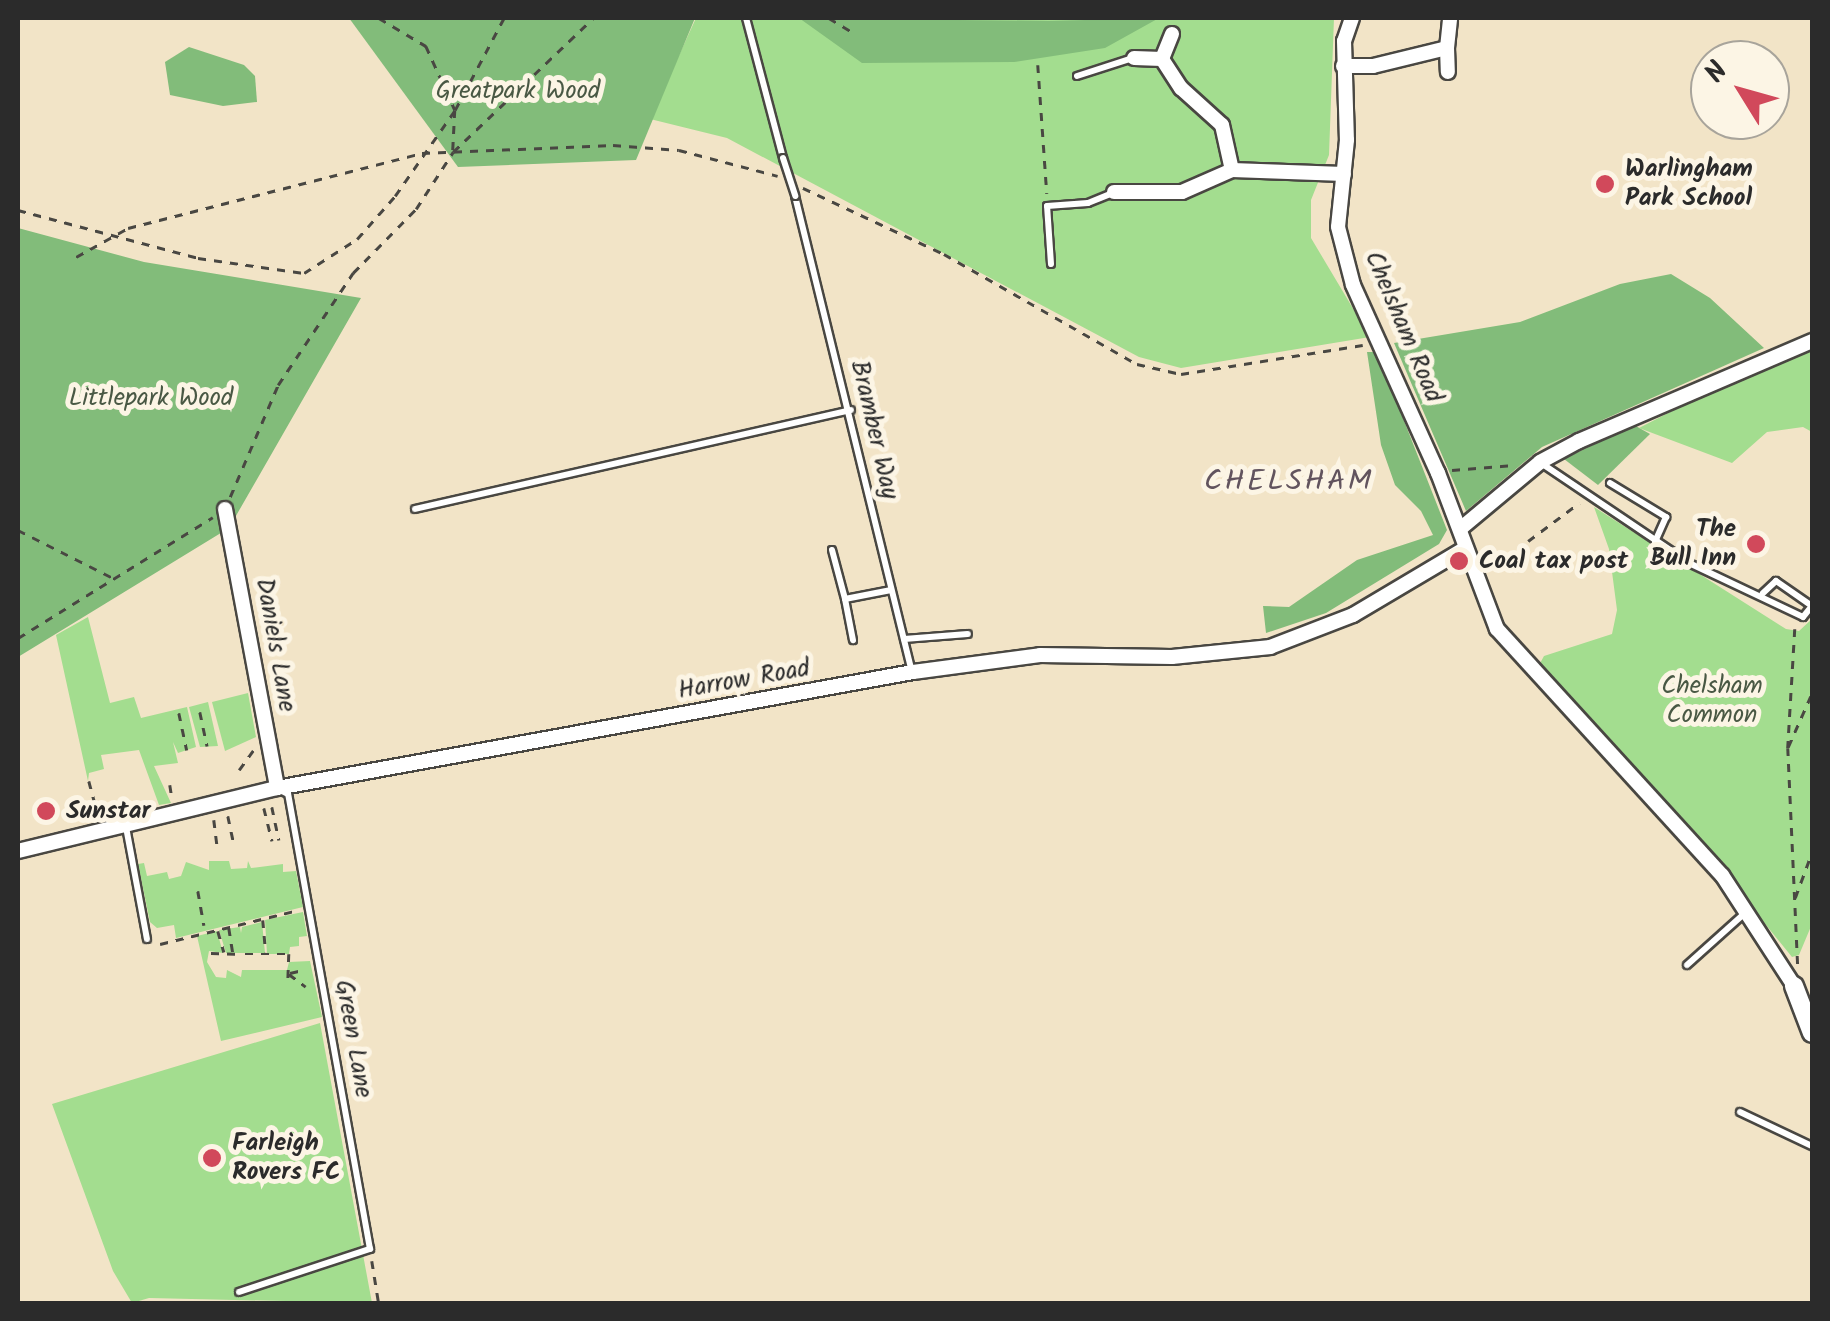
<!DOCTYPE html>
<html>
<head>
<meta charset="utf-8">
<style>
	body { margin:0 }
	#map { position:relative; width:1830px; height:1321px; overflow:hidden; background:#f2e4c7; font-family:Kalam,sans-serif }
	div>[style] { position:absolute }
	.green>* { inset:0; background:#a3dd8f }
	.forest>* { inset:0; background:#82bc7a }
	.path>* { height:2.5px; margin-top:-1.25px; transform-origin:0; background:repeating-linear-gradient(90deg,#494742 0 8px,transparent 0 16px) }
	.roads { filter:drop-shadow(2px 0 #494742) drop-shadow(-2px 0 #494742) drop-shadow(0 2px #494742) drop-shadow(0 -2px #494742) }
	.lane>* { height:6px; margin:-3px; padding:0 3px; transform-origin:3px; border-radius:3px; background:#fff }
	.street>* { height:14px; margin:-7px; padding:0 7px; transform-origin:7px; border-radius:7px; background:#fff }
	.secondary>* { height:18px; margin:-9px; padding:0 9px; transform-origin:9px; border-radius:9px; background:#fff }
	.bridges { filter:drop-shadow(2px 0 #494742) drop-shadow(-2px 0 #494742) drop-shadow(0 2px #494742) drop-shadow(0 -2px #494742) }
	.lane-bridge>* { height:6px; margin:-3px; padding:0 3px; transform-origin:3px; border-radius:3px; background:#fff }
	.dots>* { width:28px; height:28px; translate:-50% -50%; box-sizing:border-box; border:5px solid #fcf5e5; border-radius:50% }
	span { translate:-50% -50%; white-space:nowrap; text-align:center; line-height:1.15; -webkit-text-stroke:10px #fcf5e5; paint-order:stroke }
	.park-label { font-size:25px; color:#495844 }
	.poi-label { font-size:25px; color:#2b2b2b; font-weight:700 }
	.left { translate:0 -50%; text-align:left }
	.right { translate:-100% -50%; text-align:right }
	.street-label { font-size:25px; color:#2b2b2b }
	.quarter-label { font-size:30px; color:#62545e; letter-spacing:2.5px }
	.frame { position:absolute; inset:0; border:20px solid #2b2b2b; pointer-events:none }
	.north { position:absolute; left:1690px; top:40px; width:100px; height:100px; box-sizing:border-box; background:#fcf5e5; border:2px solid #a8a49b; border-radius:50%; rotate:307deg; font-size:28px; font-weight:700; line-height:40px; text-align:center; color:#2b2b2b }
	.north::after { content:''; display:block; margin:auto; width:35px; height:45px; background:#d1495b; clip-path:polygon(50% 0,100% 100%,50% 72%,0 100%) }
</style>
</head>
<body>
<div id="map">
	<div class="green">
		<i style="clip-path:polygon(696px 18px,1334px 18px,1329px 155px,1311px 200px,1311px 238px,1370px 337px,1181px 368px,1139px 357px,727px 138px,650px 119px)"></i>
		<i style="clip-path:polygon(1812px 351px,1812px 432px,1803px 427px,1767px 432px,1732px 463px,1639px 428px,1734px 379px)"></i>
		<i style="clip-path:polygon(1594px 507px,1786px 629px,1799px 631px,1812px 619px,1812px 924px,1799px 955px,1792px 957px,1668px 804px,1538px 667px,1544px 656px,1612px 634px,1617px 610px,1609px 549px)"></i>
		<i style="clip-path:polygon(88px 617px,110px 703px,134px 697px,141px 718px,187px 707px,196px 747px,178px 753px,173px 742px,178px 763px,154px 766px,171px 803px,159px 805px,139px 750px,101px 755px,104px 769px,89px 773px,88px 781px,56px 635px)"></i>
		<i style="clip-path:polygon(248px 693px,256px 737px,225px 751px,212px 702px)"></i>
		<i style="clip-path:polygon(208px 702px,218px 746px,200px 747px,189px 707px)"></i>
		<i style="clip-path:polygon(209px 861px,229px 861px,231px 869px,247px 868px,248px 861px,251px 868px,283px 864px,283px 872px,296px 871px,303px 907px,176px 938px,174px 925px,157px 928px,150px 922px,138px 864px,144px 863px,147px 876px,167px 872px,169px 879px,181px 876px,186px 862px,209px 870px)"></i>
		<i style="clip-path:polygon(303px 912px,307px 936px,299px 937px,299px 946px,290px 947px,289px 954px,267px 954px,265px 920px)"></i>
		<i style="clip-path:polygon(262px 922px,265px 953px,226px 953px,219px 930px,240px 927px,241px 933px,242px 927px)"></i>
		<i style="clip-path:polygon(217px 931px,223px 953px,209px 951px,207px 962px,216px 977px,226px 978px,227px 970px,241px 977px,242px 970px,287px 970px,289px 962px,310px 961px,322px 1017px,221px 1041px,197px 936px)"></i>
		<i style="clip-path:polygon(320px 1023px,372px 1303px,149px 1298px,132px 1303px,113px 1271px,52px 1104px)"></i>
	</div>
	<div class="forest">
		<i style="clip-path:polygon(349px 18px,695px 18px,636px 160px,458px 167px)"></i>
		<i style="clip-path:polygon(799px 18px,1049px 21px,1159px 18px,1105px 48px,1014px 62px,862px 63px)"></i>
		<i style="clip-path:polygon(189px 47px,244px 65px,255px 76px,257px 102px,223px 106px,170px 95px,165px 62px)"></i>
		<i style="clip-path:polygon(18px 228px,144px 262px,361px 298px,229px 528px,18px 657px)"></i>
		<i style="clip-path:polygon(1671px 274px,1710px 298px,1764px 348px,1542px 447px,1466px 511px,1394px 343px,1520px 322px,1620px 284px)"></i>
		<i style="clip-path:polygon(1367px 352px,1377px 352px,1447px 530px,1439px 544px,1326px 613px,1266px 633px,1263px 606px,1289px 607px,1357px 560px,1433px 535px,1421px 511px,1395px 485px,1381px 445px)"></i>
		<i style="clip-path:polygon(1634px 425px,1650px 434px,1598px 485px,1564px 459px)"></i>
	</div>
	<div class="path">
		<i style="left:379px;top:18px;width:55px;rotate:30.8deg"></i>
		<i style="left:426px;top:46px;width:70px;rotate:65.6deg"></i>
		<i style="left:455px;top:110px;width:40px;rotate:92.9deg"></i>
		<i style="left:829px;top:18px;width:31px;rotate:31deg"></i>
		<i style="left:1038px;top:65px;width:129px;rotate:86deg"></i>
		<i style="left:803px;top:188px;width:156px;rotate:25.1deg"></i>
		<i style="left:944px;top:254px;width:222px;rotate:29.7deg"></i>
		<i style="left:1137px;top:364px;width:45px;rotate:12.8deg"></i>
		<i style="left:1181px;top:374px;width:184px;rotate:-9.1deg"></i>
		<i style="left:18px;top:210px;width:186px;rotate:14.9deg"></i>
		<i style="left:198px;top:258px;width:107px;rotate:8.1deg"></i>
		<i style="left:304px;top:273px;width:63px;rotate:-32.7deg"></i>
		<i style="left:357px;top:239px;width:57px;rotate:-48.5deg"></i>
		<i style="left:395px;top:196px;width:105px;rotate:-55.1deg"></i>
		<i style="left:455px;top:110px;width:104px;rotate:-62deg"></i>
		<i style="left:76px;top:257px;width:60px;rotate:-29.1deg"></i>
		<i style="left:128px;top:228px;width:303px;rotate:-14.3deg"></i>
		<i style="left:422px;top:153px;width:191px;rotate:-2.4deg"></i>
		<i style="left:613px;top:145px;width:66px;rotate:4.3deg"></i>
		<i style="left:679px;top:150px;width:102px;rotate:14.7deg"></i>
		<i style="left:1452px;top:470px;width:62px;rotate:-4.6deg"></i>
		<i style="left:230px;top:497px;width:122px;rotate:-66.8deg"></i>
		<i style="left:278px;top:385px;width:135px;rotate:-56.2deg"></i>
		<i style="left:353px;top:273px;width:90px;rotate:-45.5deg"></i>
		<i style="left:416px;top:209px;width:68px;rotate:-57deg"></i>
		<i style="left:453px;top:152px;width:194px;rotate:-43.7deg"></i>
		<i style="left:18px;top:530px;width:106px;rotate:26.8deg"></i>
		<i style="left:1528px;top:541px;width:64px;rotate:-36.7deg"></i>
		<i style="left:1795px;top:629px;width:119px;rotate:93.4deg"></i>
		<i style="left:1788px;top:748px;width:217px;rotate:87.4deg"></i>
		<i style="left:18px;top:638px;width:229px;rotate:-31.8deg"></i>
		<i style="left:200px;top:712px;width:35px;rotate:78deg"></i>
		<i style="left:179px;top:713px;width:38px;rotate:78deg"></i>
		<i style="left:1788px;top:747px;width:59px;rotate:-66deg"></i>
		<i style="left:239px;top:770px;width:24px;rotate:-54deg"></i>
		<i style="left:89px;top:781px;width:35px;rotate:75deg"></i>
		<i style="left:170px;top:785px;width:13px;rotate:81deg"></i>
		<i style="left:272px;top:807px;width:34px;rotate:78deg"></i>
		<i style="left:264px;top:808px;width:34px;rotate:76deg"></i>
		<i style="left:228px;top:816px;width:29px;rotate:78deg"></i>
		<i style="left:214px;top:820px;width:25px;rotate:83deg"></i>
		<i style="left:198px;top:891px;width:35px;rotate:80deg"></i>
		<i style="left:1795px;top:898px;width:49px;rotate:-69.7deg"></i>
		<i style="left:263px;top:920px;width:32px;rotate:85deg"></i>
		<i style="left:229px;top:928px;width:26px;rotate:81deg"></i>
		<i style="left:218px;top:931px;width:22px;rotate:74deg"></i>
		<i style="left:160px;top:944px;width:142px;rotate:-13.8deg"></i>
		<i style="left:211px;top:953px;width:31px;rotate:2deg"></i>
		<i style="left:245px;top:954px;width:44px"></i>
		<i style="left:289px;top:954px;width:28px;rotate:92deg"></i>
		<i style="left:290px;top:973px;width:13px;rotate:-13deg"></i>
		<i style="left:289px;top:974px;width:21px;rotate:37deg"></i>
		<i style="left:372px;top:1261px;width:44px;rotate:80.8deg"></i>
	</div>
	<div class="roads">
		<div class="lane">
			<i style="left:746px;top:18px;width:145px;rotate:75.2deg"></i>
			<i style="left:1077px;top:76px;width:59px;rotate:-17.8deg"></i>
			<i style="left:795px;top:196px;width:489px;rotate:76.2deg"></i>
			<i style="left:1051px;top:264px;width:58px;rotate:-93.9deg"></i>
			<i style="left:1047px;top:206px;width:41px;rotate:-4.2deg"></i>
			<i style="left:1088px;top:203px;width:27px;rotate:-22deg"></i>
			<i style="left:1541px;top:463px;width:179px;rotate:34deg"></i>
			<i style="left:1689px;top:563px;width:126px;rotate:25.3deg"></i>
			<i style="left:1803px;top:617px;width:14px;rotate:-51deg"></i>
			<i style="left:1812px;top:606px;width:44px;rotate:-145.2deg"></i>
			<i style="left:1776px;top:581px;width:18px;rotate:137deg"></i>
			<i style="left:1610px;top:483px;width:66px;rotate:31.3deg"></i>
			<i style="left:1666px;top:517px;width:27px;rotate:114deg"></i>
			<i style="left:415px;top:509px;width:447px;rotate:-12.8deg"></i>
			<i style="left:832px;top:550px;width:51px;rotate:75.1deg"></i>
			<i style="left:845px;top:599px;width:47px;rotate:-11.1deg"></i>
			<i style="left:845px;top:599px;width:42px;rotate:79deg"></i>
			<i style="left:904px;top:639px;width:64px;rotate:-4.5deg"></i>
			<i style="left:126px;top:827px;width:114px;rotate:79.4deg"></i>
			<i style="left:1687px;top:965px;width:79px;rotate:-41.9deg"></i>
			<i style="left:1740px;top:1112px;width:80px;rotate:25.3deg"></i>
			<i style="left:239px;top:1292px;width:138px;rotate:-18.2deg"></i>
			<i style="left:370px;top:1249px;width:462px;rotate:-100.2deg"></i>
			<i style="left:288px;top:794px;width:7px;rotate:-153deg"></i>
		</div>
		<div class="street">
			<i style="left:1352px;top:18px;width:24px;rotate:109deg"></i>
			<i style="left:1344px;top:41px;width:99px;rotate:88.3deg"></i>
			<i style="left:1347px;top:140px;width:87px;rotate:95.9deg"></i>
			<i style="left:1338px;top:227px;width:60px;rotate:75.5deg"></i>
			<i style="left:1353px;top:285px;width:206px;rotate:65.7deg"></i>
			<i style="left:1438px;top:473px;width:167px;rotate:69.3deg"></i>
			<i style="left:1497px;top:629px;width:333px;rotate:47.6deg"></i>
			<i style="left:1722px;top:875px;width:132px;rotate:57deg"></i>
			<i style="left:1172px;top:34px;width:27px;rotate:112deg"></i>
			<i style="left:1162px;top:59px;width:35px;rotate:57deg"></i>
			<i style="left:1181px;top:88px;width:55px;rotate:42.1deg"></i>
			<i style="left:1222px;top:125px;width:46px;rotate:77.5deg"></i>
			<i style="left:1447px;top:48px;width:24px;rotate:88deg"></i>
			<i style="left:1134px;top:58px;width:28px;rotate:2deg"></i>
			<i style="left:1343px;top:66px;width:30px"></i>
			<i style="left:1373px;top:66px;width:76px;rotate:-13.7deg"></i>
			<i style="left:1447px;top:48px;width:30px;rotate:-84deg"></i>
			<i style="left:1114px;top:192px;width:68px"></i>
			<i style="left:1182px;top:192px;width:55px;rotate:-23.7deg"></i>
			<i style="left:1232px;top:170px;width:112px;rotate:2deg"></i>
			<i style="left:225px;top:509px;width:284px;rotate:79.4deg"></i>
			<i style="left:1460px;top:529px;width:104px;rotate:-39.9deg"></i>
			<i style="left:1540px;top:462px;width:44px;rotate:-28.3deg"></i>
			<i style="left:1579px;top:441px;width:254px;rotate:-23.2deg"></i>
			<i style="left:18px;top:851px;width:267px;rotate:-13.7deg"></i>
			<i style="left:277px;top:788px;width:646px;rotate:-10.34deg"></i>
			<i style="left:913px;top:672px;width:128px;rotate:-7.6deg"></i>
			<i style="left:1040px;top:655px;width:132px;rotate:0.9deg"></i>
			<i style="left:1172px;top:657px;width:99px;rotate:-5.8deg"></i>
			<i style="left:1270px;top:647px;width:89px;rotate:-21.1deg"></i>
			<i style="left:1353px;top:615px;width:131px;rotate:-30.7deg"></i>
		</div>
		<div class="secondary">
			<i style="left:1794px;top:986px;width:50px;rotate:69deg"></i>
		</div>
	</div>
	<div class="bridges">
		<div class="lane-bridge">
			<i style="left:783px;top:158px;width:40px;rotate:72deg"></i>
		</div>
	</div>
	<div class="dots">
		<i style="left:1605px;top:184px;background:#d1495b"></i>
		<i style="left:1756px;top:544px;background:#d1495b"></i>
		<i style="left:1459px;top:561px;background:#d1495b"></i>
		<i style="left:46px;top:811px;background:#d1495b"></i>
		<i style="left:212px;top:1158px;background:#d1495b"></i>
	</div>
	<div class="park-label">
		<span style="left:518px;top:91px">Greatpark Wood</span>
		<span style="left:151px;top:398px">Littlepark Wood</span>
		<span style="left:1712px;top:701px">Chelsham<br>Common</span>
	</div>
	<div class="poi-label">
		<span class="left" style="left:1625px;top:184px">Warlingham<br>Park School</span>
		<span class="right" style="left:1736px;top:544px">The<br>Bull Inn</span>
		<span class="left" style="left:1479px;top:561px">Coal tax post</span>
		<span class="left" style="left:66px;top:811px">Sunstar</span>
		<span class="left" style="left:232px;top:1158px">Farleigh<br>Rovers FC</span>
	</div>
	<div class="street-label">
		<span style="left:1403px;top:327px;rotate:67deg">Chelsham Road</span>
		<span style="left:874px;top:430px;rotate:77deg">Bramber Way</span>
		<span style="left:275px;top:645px;rotate:80deg">Daniels Lane</span>
		<span style="left:744px;top:680px;rotate:-10deg">Harrow Road</span>
		<span style="left:353px;top:1039px;rotate:80deg">Green Lane</span>
	</div>
	<div class="quarter-label">
		<span style="left:1289px;top:482px">CHELSHAM</span>
	</div>
	<div class="frame"></div>
	<div class="north">N</div>
</div>
</body>
</html>
